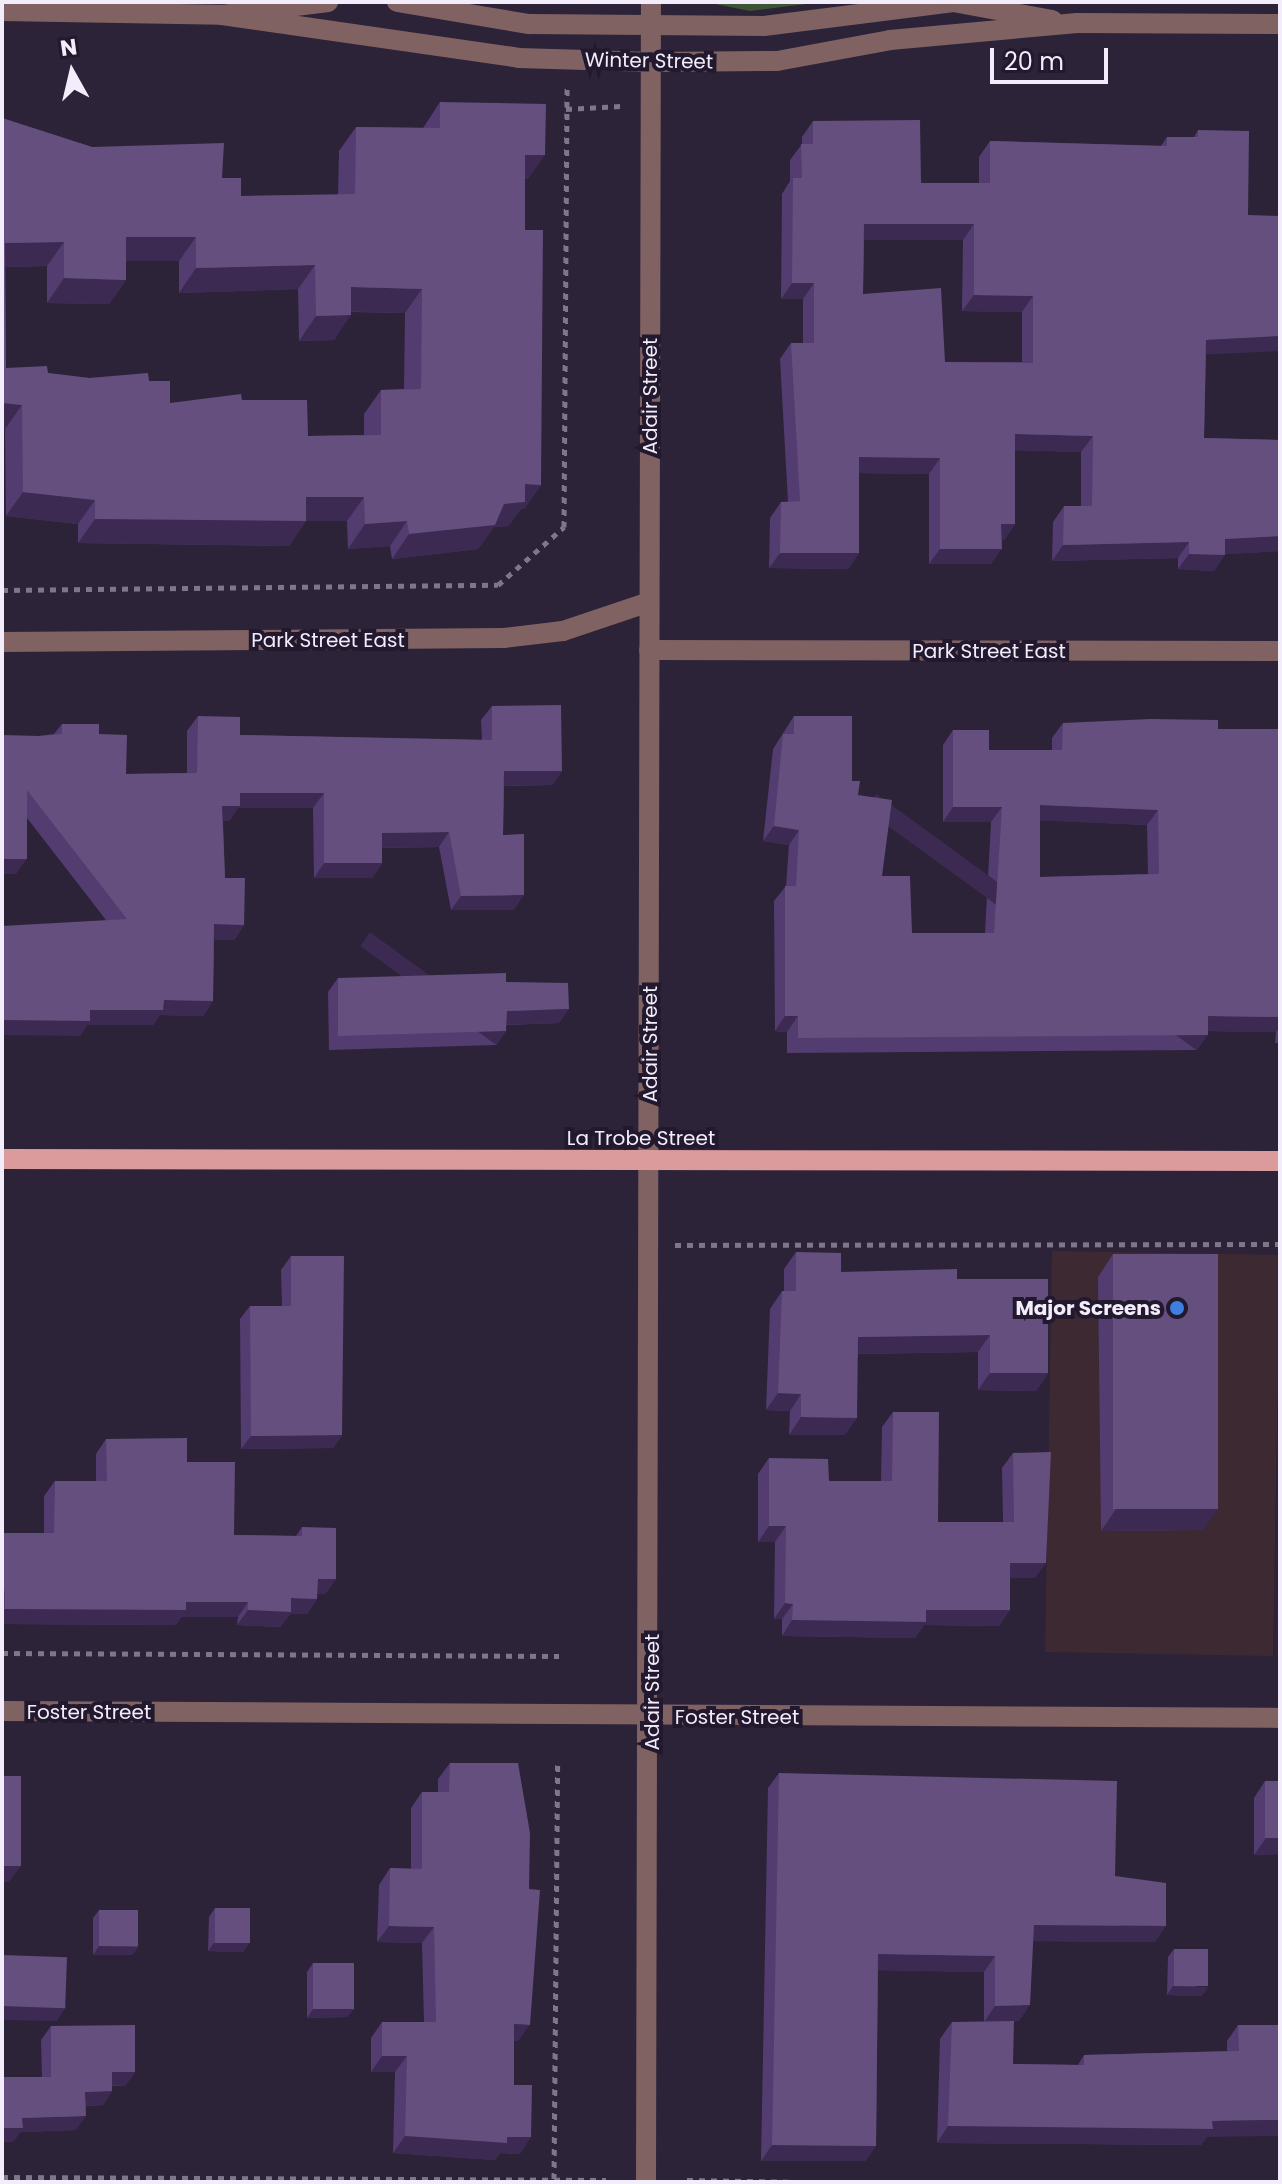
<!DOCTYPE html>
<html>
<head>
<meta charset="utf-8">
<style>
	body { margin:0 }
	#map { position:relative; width:1282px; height:2184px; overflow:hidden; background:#2c2338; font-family:Poppins,sans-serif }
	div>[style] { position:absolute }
	.commercial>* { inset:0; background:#3c2931; transform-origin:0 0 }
	.green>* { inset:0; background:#3d5432 }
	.path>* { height:5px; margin-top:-2.5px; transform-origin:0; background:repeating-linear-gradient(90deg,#7e7689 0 6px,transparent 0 12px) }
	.minor>* { height:20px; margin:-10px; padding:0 10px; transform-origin:10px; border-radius:10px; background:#816263 }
	.major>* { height:20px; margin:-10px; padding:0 10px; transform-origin:10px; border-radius:10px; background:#db9b9d }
	.wall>* { inset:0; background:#533c6f }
	.shaded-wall>* { inset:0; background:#3c2a52; transform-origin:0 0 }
	.building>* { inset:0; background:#644f7e; transform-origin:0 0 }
	.dots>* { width:22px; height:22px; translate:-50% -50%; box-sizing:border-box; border:4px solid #22192e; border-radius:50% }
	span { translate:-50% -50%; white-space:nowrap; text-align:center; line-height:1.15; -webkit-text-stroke:8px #22192e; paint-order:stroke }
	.street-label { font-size:20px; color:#f2ecfb }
	.poi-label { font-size:20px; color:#f2ecfb; font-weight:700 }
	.right { translate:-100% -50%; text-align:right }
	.frame { position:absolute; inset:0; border:4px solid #f2ecfb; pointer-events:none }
	.north { position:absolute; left:32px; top:32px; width:80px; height:80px; -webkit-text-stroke:6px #22192e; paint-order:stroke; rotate:352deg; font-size:22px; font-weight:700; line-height:32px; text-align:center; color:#f2ecfb }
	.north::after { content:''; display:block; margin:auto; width:28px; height:36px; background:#f2ecfb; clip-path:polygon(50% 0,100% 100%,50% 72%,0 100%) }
	.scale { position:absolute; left:990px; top:48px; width:118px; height:36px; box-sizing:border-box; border:4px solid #f2ecfb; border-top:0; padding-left:10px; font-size:24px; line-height:28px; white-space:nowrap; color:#f2ecfb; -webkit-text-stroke:6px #22192e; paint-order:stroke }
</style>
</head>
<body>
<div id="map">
	<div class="commercial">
		<i style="left:1052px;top:1251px;width:228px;height:401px;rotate:1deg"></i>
	</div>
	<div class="green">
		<i style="clip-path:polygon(705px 2px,822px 2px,750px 11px)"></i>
	</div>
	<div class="path">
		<i style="left:566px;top:109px;width:55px;rotate:-3.1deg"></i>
		<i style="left:2px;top:590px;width:496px;rotate:-0.6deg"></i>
		<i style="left:498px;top:585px;width:88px;rotate:-41.3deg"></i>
		<i style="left:564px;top:527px;width:439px;rotate:-89.6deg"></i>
		<i style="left:675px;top:1245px;width:605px;rotate:-0.09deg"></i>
		<i style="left:2px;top:1653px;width:557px;rotate:0.31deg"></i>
		<i style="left:2px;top:2177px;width:604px;rotate:0.28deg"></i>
		<i style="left:554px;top:2179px;width:419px;rotate:-89.5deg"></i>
		<i style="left:687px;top:2180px;width:113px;rotate:1deg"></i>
	</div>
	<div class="minor">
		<i style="left:397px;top:2px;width:134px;rotate:9.5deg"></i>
		<i style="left:529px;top:24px;width:235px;rotate:0.5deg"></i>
		<i style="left:764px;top:26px;width:191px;rotate:-7.2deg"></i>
		<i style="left:953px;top:2px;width:101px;rotate:10.3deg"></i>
		<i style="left:2px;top:11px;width:220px;rotate:1deg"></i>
		<i style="left:222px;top:15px;width:107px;rotate:-7deg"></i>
		<i style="left:222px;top:15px;width:300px;rotate:8.2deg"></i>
		<i style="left:519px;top:58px;width:132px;rotate:1.7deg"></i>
		<i style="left:651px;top:62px;width:126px;rotate:-0.5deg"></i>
		<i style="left:777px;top:61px;width:115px;rotate:-10.5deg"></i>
		<i style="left:890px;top:40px;width:188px;rotate:-5.2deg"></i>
		<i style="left:1077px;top:23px;width:203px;rotate:0.3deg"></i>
		<i style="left:2px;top:642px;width:502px;rotate:-0.46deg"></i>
		<i style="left:504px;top:638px;width:59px;rotate:-6.8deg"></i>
		<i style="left:563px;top:631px;width:91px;rotate:-18.6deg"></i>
		<i style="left:649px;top:650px;width:631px;rotate:0.09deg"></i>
		<i style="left:2px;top:1711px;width:1278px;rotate:0.31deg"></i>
		<i style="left:646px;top:2182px;width:2180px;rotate:-89.87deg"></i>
	</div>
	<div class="major">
		<i style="left:2px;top:1159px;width:1278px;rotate:0.09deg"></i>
	</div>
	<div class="wall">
		<i style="clip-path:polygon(evenodd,440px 102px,528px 179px,525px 179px,525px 230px,541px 485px,524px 509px,521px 509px,508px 526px,494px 527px,478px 549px,392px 559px,390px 546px,348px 549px,347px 521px,306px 521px,289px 546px,78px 543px,78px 524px,6px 516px,5px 429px,2px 429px,2px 118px,92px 147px,222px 178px,241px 196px,338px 195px,339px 151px,356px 127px,423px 128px,440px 102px,126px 261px,179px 261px,179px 293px,298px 289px,299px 341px,334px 340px,351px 312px,405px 313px,404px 389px,381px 390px,364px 414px,364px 435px,308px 436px,242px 400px,170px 403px,149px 381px,89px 378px,6px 368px,5px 267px,47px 266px,47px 303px,109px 304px,126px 280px,126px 261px)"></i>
		<i style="clip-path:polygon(evenodd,813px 121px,921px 183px,979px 183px,979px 157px,990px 141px,1161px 146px,1167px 137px,1194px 137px,1198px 130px,1206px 355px,1204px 438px,1280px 440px,1280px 551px,1225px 554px,1214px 571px,1178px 569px,1178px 558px,1052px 561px,1053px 522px,1064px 506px,1081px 506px,1081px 452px,1015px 450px,1015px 524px,1004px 540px,1002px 540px,991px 564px,929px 564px,929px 474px,859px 473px,859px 553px,848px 569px,769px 568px,770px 518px,781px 502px,788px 502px,780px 359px,791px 343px,803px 343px,803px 299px,781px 299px,782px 194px,790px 181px,790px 160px,802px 144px,802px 137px,813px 121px,864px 240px,963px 240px,962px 311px,1022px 312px,1022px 362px,945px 362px,863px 294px,864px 240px)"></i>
		<i style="clip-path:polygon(492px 706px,562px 771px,552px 785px,504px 786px,503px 835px,514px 910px,451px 910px,439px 847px,382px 848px,382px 863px,372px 878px,314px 878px,313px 808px,238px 808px,229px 821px,223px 821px,225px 878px,244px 925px,234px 940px,214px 939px,213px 1001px,203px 1016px,160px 1015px,153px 1025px,87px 1025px,80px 1036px,106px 920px,27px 818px,16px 874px,2px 874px,39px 736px,54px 734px,62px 724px,99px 734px,126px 774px,187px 773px,187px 731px,198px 716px,240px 735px,482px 740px,481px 720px)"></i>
		<i style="clip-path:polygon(evenodd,794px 716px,852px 781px,858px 795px,882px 876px,912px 933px,985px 933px,991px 822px,943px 822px,943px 745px,953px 730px,989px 750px,1052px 750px,1052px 738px,1063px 723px,1218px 729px,1280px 729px,1280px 1043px,1275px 1043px,1276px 1032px,1208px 1031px,1197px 1050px,787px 1053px,787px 1032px,775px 1031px,774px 901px,786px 886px,789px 845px,763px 841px,773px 749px,794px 716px,1040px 820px,1147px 825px,1148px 874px,1040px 877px,1040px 820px)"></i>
		<i style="clip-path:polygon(338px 978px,506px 982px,559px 1023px,506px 1025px,506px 1031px,496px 1045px,329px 1050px,328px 992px)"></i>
		<i style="clip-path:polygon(796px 1252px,841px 1272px,957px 1279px,1048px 1373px,1036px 1391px,978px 1390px,978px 1352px,858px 1354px,845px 1435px,789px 1435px,790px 1411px,766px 1410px,770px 1309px,782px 1291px,784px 1291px,784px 1269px)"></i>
		<i style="clip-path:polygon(1113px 1254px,1203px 1530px,1101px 1531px,1098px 1277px)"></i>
		<i style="clip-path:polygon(291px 1256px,342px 1435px,333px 1448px,241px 1449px,240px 1319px,250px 1306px,282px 1306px,281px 1270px)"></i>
		<i style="clip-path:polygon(893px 1412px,938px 1522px,1003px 1522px,1002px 1468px,1013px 1453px,1035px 1578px,1010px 1578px,999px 1626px,924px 1625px,915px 1638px,782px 1636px,782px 1619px,774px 1619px,775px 1542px,758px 1542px,758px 1474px,769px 1458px,829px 1481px,881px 1481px,882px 1427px)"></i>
		<i style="clip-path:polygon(106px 1439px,187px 1462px,234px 1535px,296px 1536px,302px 1527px,336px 1579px,325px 1594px,317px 1594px,317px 1599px,307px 1614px,290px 1614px,280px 1627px,237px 1625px,238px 1617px,181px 1617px,176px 1625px,2px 1624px,2px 1533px,44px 1533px,44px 1496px,55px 1481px,96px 1481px,96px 1454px)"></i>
		<i style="clip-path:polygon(450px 1763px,518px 2041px,514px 2041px,514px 2085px,520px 2154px,500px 2153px,495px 2160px,393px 2153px,395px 2072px,371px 2072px,371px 2038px,382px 2022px,424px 2022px,422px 1943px,377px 1942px,379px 1885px,390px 1868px,411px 1869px,411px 1808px,422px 1792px,438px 1792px,438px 1779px)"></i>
		<i style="clip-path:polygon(779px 1773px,1155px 1942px,1033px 1941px,1019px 2021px,984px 2022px,984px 1972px,878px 1970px,876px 2146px,865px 2161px,761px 2161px,768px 1788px)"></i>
		<i style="clip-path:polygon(1265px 1781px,1280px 1781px,1280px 1854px,1254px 1855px,1254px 1798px)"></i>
		<i style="clip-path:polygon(215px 1908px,249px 1943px,243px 1952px,208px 1951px,209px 1917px)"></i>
		<i style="clip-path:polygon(99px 1910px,138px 1947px,132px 1955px,93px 1955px,93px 1918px)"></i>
		<i style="clip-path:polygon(1174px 1949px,1202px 1996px,1167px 1995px,1168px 1957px)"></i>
		<i style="clip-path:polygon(313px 1963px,354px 2009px,347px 2017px,307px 2018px,307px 1972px)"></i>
		<i style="clip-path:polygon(952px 2022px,1013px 2064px,1078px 2065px,1084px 2055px,1227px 2051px,1227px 2041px,1238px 2025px,1280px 2025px,1201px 2145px,937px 2143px,940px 2039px)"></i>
		<i style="clip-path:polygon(51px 2026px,135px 2072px,125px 2086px,112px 2086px,112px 2091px,103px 2105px,86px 2106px,76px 2130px,20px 2132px,13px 2142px,42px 2077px,41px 2040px)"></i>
	</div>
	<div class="shaded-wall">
		<i style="clip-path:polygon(525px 155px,545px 155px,528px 179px,508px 179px)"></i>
		<i style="clip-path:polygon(864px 224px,974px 224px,963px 240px,853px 240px)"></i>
		<i style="clip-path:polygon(126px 237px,196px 237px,179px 261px,109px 261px)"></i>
		<i style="clip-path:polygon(64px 242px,47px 266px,2px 267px,5px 243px)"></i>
		<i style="clip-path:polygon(315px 265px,298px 289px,179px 293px,196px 268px)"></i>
		<i style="clip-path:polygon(64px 278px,126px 280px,109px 304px,47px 303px)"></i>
		<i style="clip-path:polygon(792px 283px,814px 283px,803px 299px,781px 299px)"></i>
		<i style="clip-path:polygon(351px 287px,422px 289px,405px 313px,334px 311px)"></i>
		<i style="clip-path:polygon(974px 295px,1033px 296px,1022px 312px,962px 311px)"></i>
		<i style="clip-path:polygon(351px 315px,334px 340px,299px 341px,316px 316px)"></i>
		<i style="clip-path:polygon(1280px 336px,1280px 351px,1195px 355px,1206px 340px)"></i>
		<i style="clip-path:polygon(2px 403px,22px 405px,5px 429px,2px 429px)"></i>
		<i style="clip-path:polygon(1015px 434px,1093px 436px,1081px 452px,1004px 450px)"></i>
		<i style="clip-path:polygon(859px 457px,940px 458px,929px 474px,848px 473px)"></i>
		<i style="clip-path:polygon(525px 484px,541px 485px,524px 509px,521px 509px,508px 526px,494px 527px,478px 549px,392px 559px,409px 534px,504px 504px)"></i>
		<i style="clip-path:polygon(23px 492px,95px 500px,78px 524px,6px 516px)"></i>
		<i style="clip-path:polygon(306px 497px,364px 497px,347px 521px,300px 521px,306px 521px,289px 546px,78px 543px,95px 519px)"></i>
		<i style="clip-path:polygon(407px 521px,390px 546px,348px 549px,365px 524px)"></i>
		<i style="clip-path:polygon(1001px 524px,1015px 524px,1004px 540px,990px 540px)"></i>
		<i style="clip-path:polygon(1280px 536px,1280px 551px,1215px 555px,1225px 555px,1214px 571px,1178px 569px,1189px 554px,1225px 539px)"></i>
		<i style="clip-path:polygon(1189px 542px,1178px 558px,1052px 561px,1063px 545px)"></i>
		<i style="clip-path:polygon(940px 549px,1002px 549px,991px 564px,929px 564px)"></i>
		<i style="clip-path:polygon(780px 553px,859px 553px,848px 569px,769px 568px)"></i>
		<i style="clip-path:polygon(504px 771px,562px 771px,552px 785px,494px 786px)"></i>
		<i style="clip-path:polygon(240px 793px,324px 793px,313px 808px,238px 808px,229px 821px,212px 821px,222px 806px)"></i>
		<i style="clip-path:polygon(1040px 805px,1158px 810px,1147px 825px,1030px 820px)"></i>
		<i style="clip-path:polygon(953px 807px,1002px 807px,991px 822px,943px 822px)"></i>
		<i style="clip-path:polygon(774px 826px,799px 830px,789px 845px,763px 841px)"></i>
		<i style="clip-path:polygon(449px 832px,439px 847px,371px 848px,382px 833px)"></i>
		<i style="clip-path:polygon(2px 859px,27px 859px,16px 874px,2px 874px)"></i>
		<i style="clip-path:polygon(324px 863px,382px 863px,372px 878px,314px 878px)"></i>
		<i style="clip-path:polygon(524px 895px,514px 910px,451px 910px,461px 896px)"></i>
		<i style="clip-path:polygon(214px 924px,244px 925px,234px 940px,204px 939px)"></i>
		<i style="clip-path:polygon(164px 1000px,213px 1001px,203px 1016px,160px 1015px,153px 1025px,87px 1025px,80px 1036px,2px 1035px,2px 1020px)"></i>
		<i style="clip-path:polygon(569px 1009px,559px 1023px,497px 1025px,507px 1011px)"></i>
		<i style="clip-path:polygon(785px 1016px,798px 1016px,787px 1032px,775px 1031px)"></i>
		<i style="clip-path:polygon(1208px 1016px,1280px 1017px,1280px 1027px,1276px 1032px,1198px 1031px)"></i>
		<i style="left:506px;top:1031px;width:17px;height:168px;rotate:126deg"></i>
		<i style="left:1208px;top:1035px;width:19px;height:410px;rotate:126deg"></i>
		<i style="clip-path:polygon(990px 1335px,978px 1352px,846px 1354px,858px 1337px)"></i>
		<i style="clip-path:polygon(990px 1373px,1048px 1373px,1036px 1391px,978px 1390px)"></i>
		<i style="clip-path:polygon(778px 1393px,801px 1394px,790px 1411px,766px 1410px)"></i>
		<i style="clip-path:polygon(801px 1417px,857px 1418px,845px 1435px,789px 1435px)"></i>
		<i style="clip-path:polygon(342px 1435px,333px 1448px,241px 1449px,251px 1436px)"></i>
		<i style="clip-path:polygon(1219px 1508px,1203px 1530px,1101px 1531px,1116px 1509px)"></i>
		<i style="clip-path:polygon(769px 1526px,786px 1526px,775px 1542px,758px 1542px)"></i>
		<i style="clip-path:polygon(1010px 1563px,1046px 1563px,1035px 1578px,999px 1578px)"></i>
		<i style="clip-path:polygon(318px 1579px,336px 1579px,325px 1594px,307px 1594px)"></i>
		<i style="clip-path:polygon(291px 1598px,317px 1599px,307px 1614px,290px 1614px,280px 1627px,237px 1625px,248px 1610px)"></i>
		<i style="clip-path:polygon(186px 1602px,248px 1602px,238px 1617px,181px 1617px,176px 1625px,2px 1624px,2px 1613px,5px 1609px)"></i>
		<i style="clip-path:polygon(785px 1603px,793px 1604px,782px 1619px,774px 1619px)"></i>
		<i style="clip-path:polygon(926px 1610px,1010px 1610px,999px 1626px,924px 1625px,915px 1638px,782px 1636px,792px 1620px)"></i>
		<i style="clip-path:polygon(1266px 1838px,1280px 1838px,1280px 1854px,1254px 1855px)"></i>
		<i style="clip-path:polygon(2px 1866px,21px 1866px,9px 1882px,2px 1882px)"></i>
		<i style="clip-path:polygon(1034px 1925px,1166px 1926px,1155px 1942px,1023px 1941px)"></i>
		<i style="clip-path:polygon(389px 1926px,434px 1927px,422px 1943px,377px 1942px)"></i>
		<i style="clip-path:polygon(214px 1943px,249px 1943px,243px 1952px,208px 1951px)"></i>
		<i style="clip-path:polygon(99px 1946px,138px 1947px,132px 1955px,93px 1955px)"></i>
		<i style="clip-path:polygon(878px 1954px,995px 1956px,984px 1972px,867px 1970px)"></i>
		<i style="clip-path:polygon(1173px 1986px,1208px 1987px,1202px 1996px,1167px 1995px)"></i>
		<i style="clip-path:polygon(1030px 2005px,1019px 2021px,984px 2022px,995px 2006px)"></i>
		<i style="clip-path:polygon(2px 2006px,66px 2007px,57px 2021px,2px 2020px)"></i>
		<i style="clip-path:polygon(313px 2009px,354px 2009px,347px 2017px,307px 2018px)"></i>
		<i style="clip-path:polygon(514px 2024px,530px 2025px,518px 2041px,503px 2041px)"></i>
		<i style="clip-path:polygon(382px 2056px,407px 2056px,395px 2072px,371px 2072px)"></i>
		<i style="clip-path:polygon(112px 2072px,135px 2072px,125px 2086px,103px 2085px)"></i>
		<i style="clip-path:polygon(112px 2091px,103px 2105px,76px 2106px,85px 2092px)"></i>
		<i style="clip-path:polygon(86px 2116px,76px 2130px,20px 2132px,13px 2142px,2px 2142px,2px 2128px,22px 2118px)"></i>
		<i style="clip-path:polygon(1280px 2120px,1280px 2136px,1207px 2137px,1201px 2145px,937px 2143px,948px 2126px)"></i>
		<i style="clip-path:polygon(405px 2136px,507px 2137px,531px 2137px,520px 2154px,500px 2153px,495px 2160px,393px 2153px)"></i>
		<i style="clip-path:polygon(772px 2145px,876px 2146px,865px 2161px,761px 2161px)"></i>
	</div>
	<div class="building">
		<i style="clip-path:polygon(evenodd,440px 102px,546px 104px,545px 155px,525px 155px,525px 230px,543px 230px,541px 485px,525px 484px,525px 502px,504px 504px,495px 525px,409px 534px,407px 521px,365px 524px,364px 497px,306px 497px,306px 521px,95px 519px,95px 500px,23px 492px,22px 405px,2px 403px,2px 118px,92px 147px,224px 143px,222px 178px,241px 178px,241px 196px,355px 194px,356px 127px,440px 128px,440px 102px,126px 237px,196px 237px,196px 268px,315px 265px,316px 316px,351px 315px,351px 287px,422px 289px,421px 389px,381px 390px,381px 435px,308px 436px,307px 400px,242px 400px,241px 394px,170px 403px,170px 381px,149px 381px,148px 373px,89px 378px,48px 373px,47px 366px,6px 368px,5px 243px,64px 242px,64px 278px,126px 280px,126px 237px)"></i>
		<i style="clip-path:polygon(evenodd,920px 120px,921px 183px,990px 183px,990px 141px,1167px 146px,1167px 137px,1198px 137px,1198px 130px,1249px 131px,1248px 215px,1280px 216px,1280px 336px,1206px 340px,1204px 438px,1280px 440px,1280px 536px,1225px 539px,1225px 555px,1189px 554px,1189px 542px,1063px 545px,1064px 506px,1092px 506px,1093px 436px,1015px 434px,1015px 524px,1001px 524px,1002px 549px,940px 549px,940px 458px,859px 457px,859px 553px,780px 553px,781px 502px,800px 501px,791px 343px,814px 343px,814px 283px,792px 283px,793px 178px,802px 178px,801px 144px,813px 144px,813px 121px,920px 120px,864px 224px,974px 224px,974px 295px,1033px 296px,1033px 363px,945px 362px,941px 288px,863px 294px,864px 224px)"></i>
		<i style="clip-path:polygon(561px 705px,562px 771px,504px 771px,503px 835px,524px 834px,524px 895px,461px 896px,449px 832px,382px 833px,382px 863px,324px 863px,324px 793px,240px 793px,240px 806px,222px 806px,225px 878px,245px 878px,244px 925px,214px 924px,213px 1001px,164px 1000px,163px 1010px,90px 1010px,90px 1021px,2px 1020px,2px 926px,127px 919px,27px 790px,27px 859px,2px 859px,2px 735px,39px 736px,62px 734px,62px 724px,99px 724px,99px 734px,127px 735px,126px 774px,197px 773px,198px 716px,240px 717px,240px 735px,492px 740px,492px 706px)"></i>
		<i style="clip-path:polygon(evenodd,794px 716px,852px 716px,852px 781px,860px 781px,858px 795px,892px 800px,882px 876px,910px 876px,912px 933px,994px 933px,1002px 807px,953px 807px,953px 730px,989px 730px,989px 750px,1062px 750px,1063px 723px,1150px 719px,1218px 720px,1218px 729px,1280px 729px,1280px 1017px,1208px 1016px,1208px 1035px,798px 1038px,798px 1016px,785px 1016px,785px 886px,796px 886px,799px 830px,774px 826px,783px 734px,794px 734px,794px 716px,1040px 805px,1158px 810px,1159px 874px,1040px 877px,1040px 805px)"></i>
		<i style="clip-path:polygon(506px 973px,506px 982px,568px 983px,569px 1009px,507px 1011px,506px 1031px,338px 1036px,338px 978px)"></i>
		<i style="clip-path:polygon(796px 1252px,841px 1253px,841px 1272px,957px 1269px,957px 1279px,1048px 1279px,1048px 1373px,990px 1373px,990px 1335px,858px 1337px,857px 1418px,801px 1417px,801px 1394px,778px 1393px,782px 1291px,796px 1291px)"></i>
		<i style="left:1113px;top:1254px;width:105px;height:255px"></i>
		<i style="clip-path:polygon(291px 1256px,344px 1256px,342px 1435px,251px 1436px,250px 1306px,291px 1306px)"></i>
		<i style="clip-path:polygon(893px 1412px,939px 1412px,938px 1522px,1014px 1522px,1013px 1453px,1051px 1452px,1046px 1563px,1010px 1563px,1010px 1610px,926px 1610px,926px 1622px,792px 1620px,793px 1604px,785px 1603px,786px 1526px,769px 1526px,769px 1458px,828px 1459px,829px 1481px,892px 1481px)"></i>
		<i style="clip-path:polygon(187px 1438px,187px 1462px,235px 1462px,234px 1535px,302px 1536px,302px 1527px,336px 1528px,336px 1579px,318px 1579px,317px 1599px,291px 1598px,291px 1612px,248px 1610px,248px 1602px,186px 1602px,186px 1610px,5px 1609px,5px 1591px,2px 1591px,2px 1533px,54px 1533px,55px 1481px,107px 1481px,106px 1439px)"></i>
		<i style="clip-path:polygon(450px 1763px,518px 1763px,530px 1833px,529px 1889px,540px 1890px,530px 2025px,514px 2024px,514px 2085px,532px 2085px,531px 2137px,507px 2137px,507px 2143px,405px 2136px,407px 2056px,382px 2056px,382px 2022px,436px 2022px,434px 1927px,389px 1926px,390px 1868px,422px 1869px,422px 1792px,449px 1792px)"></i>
		<i style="clip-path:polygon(779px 1773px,1117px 1781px,1115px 1876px,1166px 1883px,1166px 1926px,1034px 1925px,1030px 2005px,995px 2006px,995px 1956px,878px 1954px,876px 2146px,772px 2145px)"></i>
		<i style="left:21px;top:1776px;width:90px;height:19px;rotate:90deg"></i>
		<i style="left:1265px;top:1781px;width:15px;height:57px"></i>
		<i style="left:215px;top:1908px;width:35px;height:35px"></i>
		<i style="left:99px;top:1910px;width:39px;height:36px"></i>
		<i style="left:1174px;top:1949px;width:34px;height:37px"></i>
		<i style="left:2px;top:1955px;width:65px;height:51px;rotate:2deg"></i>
		<i style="left:313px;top:1963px;width:41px;height:46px"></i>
		<i style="clip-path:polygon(1014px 2021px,1013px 2064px,1084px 2065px,1084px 2055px,1239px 2051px,1238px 2025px,1280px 2025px,1280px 2120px,1212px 2121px,1213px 2129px,948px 2126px,952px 2022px)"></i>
		<i style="clip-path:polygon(135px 2025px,135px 2072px,112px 2072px,112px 2091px,85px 2092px,86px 2116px,22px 2118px,23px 2128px,2px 2128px,2px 2077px,51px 2077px,51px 2026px)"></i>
	</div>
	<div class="dots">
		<i style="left:1177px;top:1308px;background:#3f7fe0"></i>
	</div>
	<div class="street-label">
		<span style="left:649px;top:61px;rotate:1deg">Winter Street</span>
		<span style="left:650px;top:396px;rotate:-90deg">Adair Street</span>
		<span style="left:328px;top:640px">Park Street East</span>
		<span style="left:989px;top:651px">Park Street East</span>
		<span style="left:650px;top:1044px;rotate:-90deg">Adair Street</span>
		<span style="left:641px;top:1138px">La Trobe Street</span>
		<span style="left:652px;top:1692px;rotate:-90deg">Adair Street</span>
		<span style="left:89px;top:1712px">Foster Street</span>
		<span style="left:737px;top:1717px">Foster Street</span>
	</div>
	<div class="poi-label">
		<span class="right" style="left:1161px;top:1308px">Major Screens</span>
	</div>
	<div class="frame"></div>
	<div class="north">N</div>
	<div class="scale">20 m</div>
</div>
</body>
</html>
